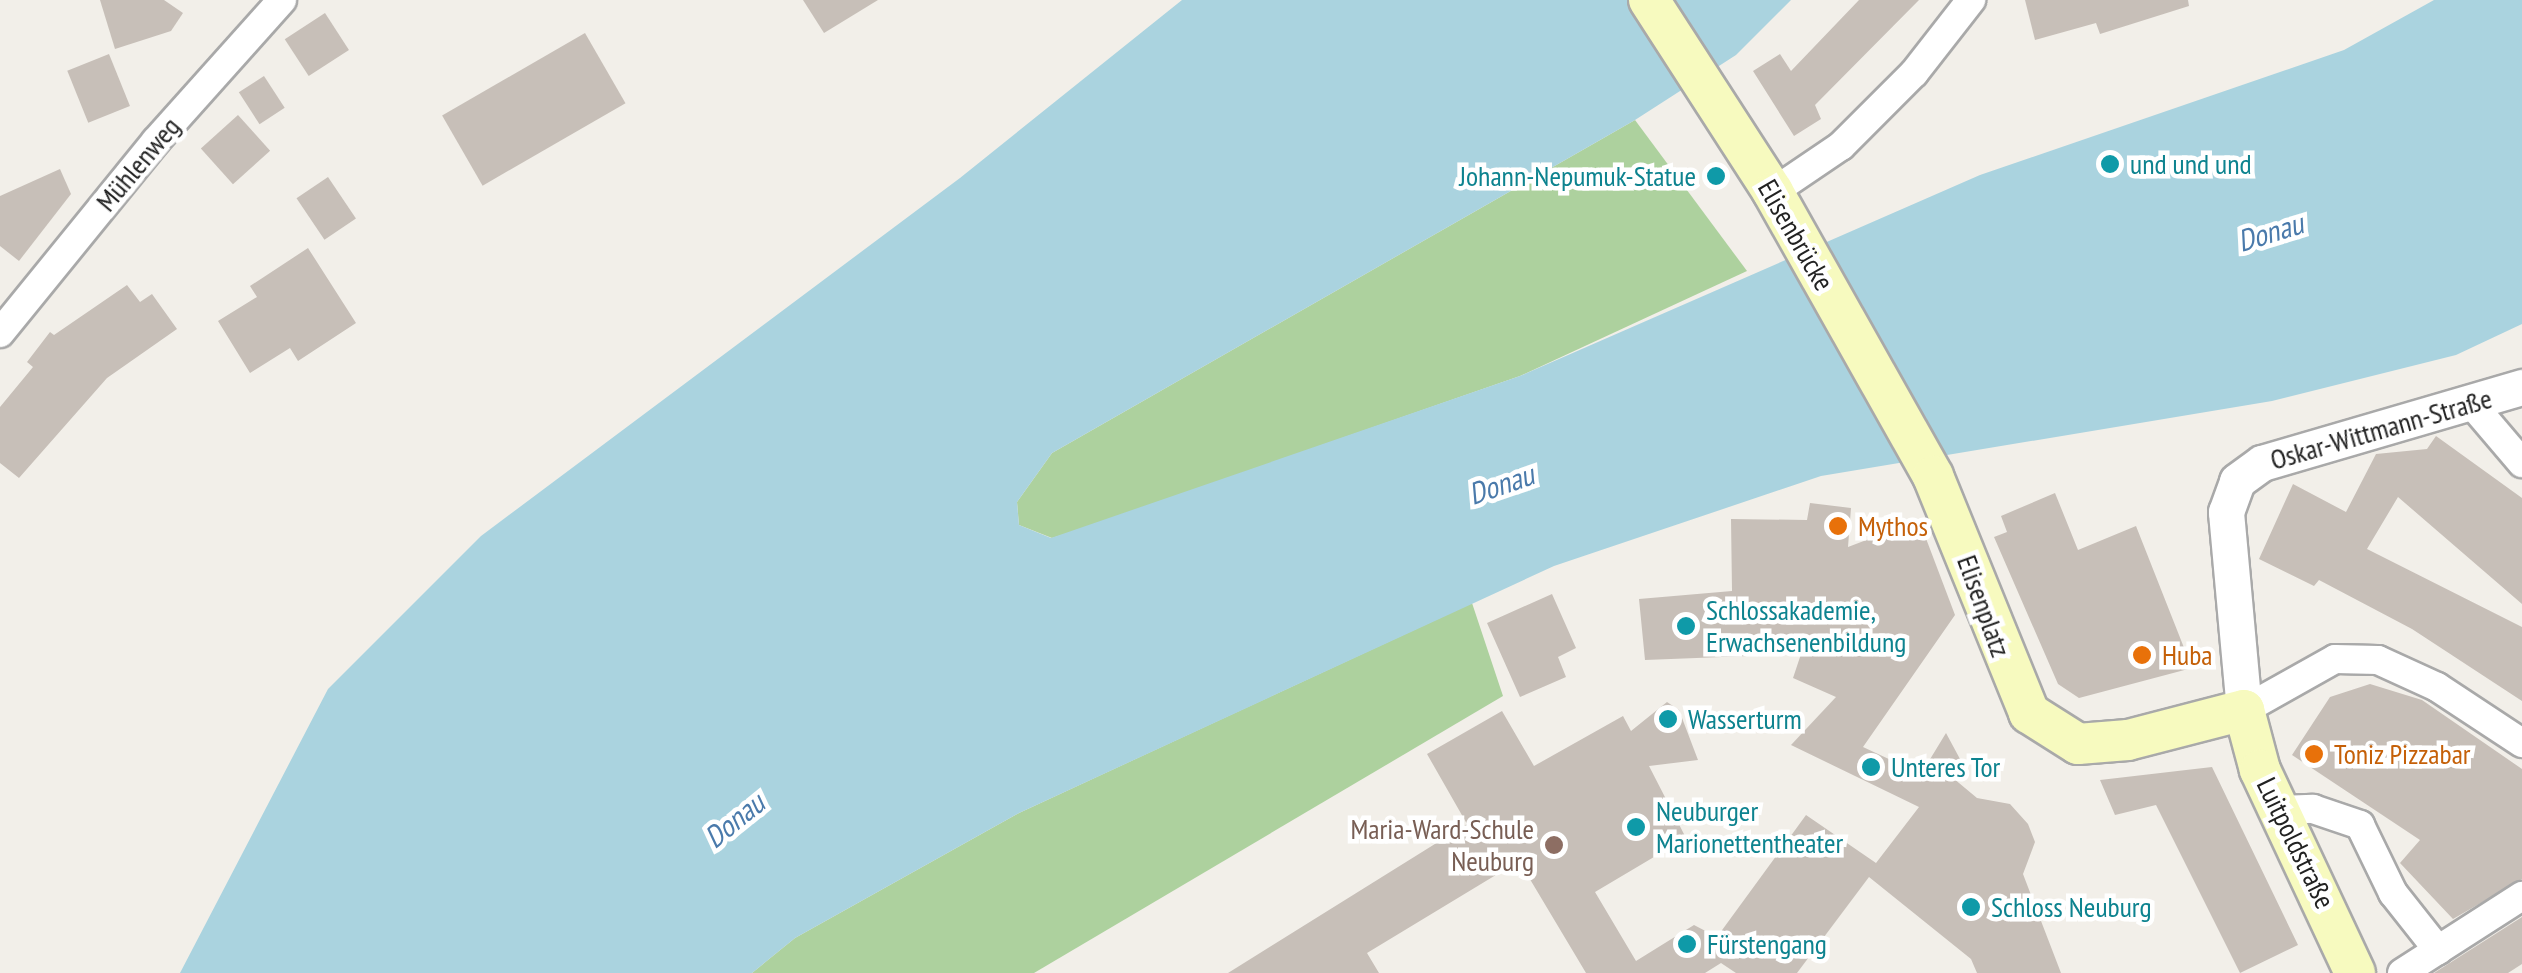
<!DOCTYPE html>
<html>
<head>
<meta charset="utf-8">
<style>
	body { margin:0 }
	#map { position:relative; width:2522px; height:973px; overflow:hidden; background:#f2efe9; font-family:"PT Sans Narrow",sans-serif }
	div>[style] { position:absolute }
	.forest>* { inset:0; background:#add19e }
	.water>* { inset:0; background:#aad3df }
	.building>* { inset:0; background:#c7bfb8; transform-origin:0 0 }
	.roads { filter:drop-shadow(2px 0 #a9a9a9) drop-shadow(-2px 0 #a9a9a9) drop-shadow(0 2px #a9a9a9) drop-shadow(0 -2px #a9a9a9) }
	.minor>* { height:28px; margin:-14px; padding:0 14px; transform-origin:14px; border-radius:14px; background:#fff }
	.tertiary>* { height:35px; margin:-17.5px; padding:0 17.5px; transform-origin:17.5px; border-radius:17.5px; background:#fff }
	.secondary>* { height:40px; margin:-20px; padding:0 20px; transform-origin:20px; border-radius:20px; background:#f7fabf }
	.dots>* { width:28px; height:28px; translate:-50% -50%; box-sizing:border-box; border:5px solid #fff; border-radius:50% }
	span { translate:-50% -50%; white-space:nowrap; text-align:center; line-height:1.15; -webkit-text-stroke:9px #fff; paint-order:stroke }
	.street-label { font-size:28px; color:#222 }
	.culture-label { font-size:28px; color:#0d838f }
	.left { translate:0 -50%; text-align:left }
	.right { translate:-100% -50%; text-align:right }
	.food-label { font-size:28px; color:#c56008 }
	.education-label { font-size:28px; color:#785e54 }
	.water-label { font-size:30px; color:#4a7aab; font-style:italic }
</style>
</head>
<body>
<div id="map">
	<div class="forest">
		<i style="clip-path:polygon(1635px 120px,1747px 271px,1520px 376px,1090px 526px,1052px 538px,1019px 525px,1017px 502px,1052px 453px)"></i>
		<i style="clip-path:polygon(1472px 603px,1503px 696px,1034px 973px,752px 973px,795px 938px,1019px 813px)"></i>
	</div>
	<div class="water">
		<i style="clip-path:polygon(1182px 0,1791px 0,1736px 55px,1635px 120px,1052px 453px,1017px 502px,1019px 525px,1051px 538px,1520px 376px,1980px 175px,2344px 50px,2434px 0,2522px 0,2522px 324px,2456px 355px,2272px 401px,1821px 476px,1554px 566px,1019px 813px,795px 938px,752px 973px,180px 973px,328px 689px,481px 536px,960px 178px)"></i>
	</div>
	<div class="building">
		<i style="clip-path:polygon(100px 0,164px 0,183px 13px,171px 31px,115px 49px)"></i>
		<i style="clip-path:polygon(803px 0,878px 0,824px 33px)"></i>
		<i style="clip-path:polygon(1859px 0,1919px 0,1815px 105px,1821px 119px,1794px 136px,1753px 71px,1780px 54px,1791px 71px)"></i>
		<i style="clip-path:polygon(2025px 0,2188px 0,2189px 6px,2100px 34px,2096px 23px,2035px 40px)"></i>
		<i style="left:325px;top:13px;width:44px;height:48px;rotate:57deg"></i>
		<i style="left:585px;top:33px;width:81px;height:165px;rotate:60deg"></i>
		<i style="left:109px;top:54px;width:56px;height:45px;rotate:68deg"></i>
		<i style="left:264px;top:76px;width:38px;height:30px;rotate:57deg"></i>
		<i style="left:238px;top:115px;width:48px;height:50px;rotate:48deg"></i>
		<i style="clip-path:polygon(60px 169px,71px 194px,19px 261px,0 246px,0 196px)"></i>
		<i style="left:328px;top:177px;width:50px;height:38px;rotate:56deg"></i>
		<i style="clip-path:polygon(308px 248px,356px 323px,298px 361px,290px 348px,250px 373px,218px 321px,257px 297px,250px 286px)"></i>
		<i style="clip-path:polygon(127px 285px,140px 302px,152px 294px,177px 329px,107px 378px,19px 478px,0 463px,0 407px,33px 367px,27px 362px,50px 332px,54px 335px)"></i>
		<i style="clip-path:polygon(2436px 436px,2522px 498px,2522px 604px,2398px 497px,2367px 549px,2522px 627px,2522px 701px,2412px 629px,2319px 580px,2314px 586px,2259px 559px,2293px 484px,2346px 512px,2376px 454px,2427px 449px)"></i>
		<i style="clip-path:polygon(2055px 493px,2078px 550px,2136px 526px,2192px 668px,2079px 698px,2058px 684px,1994px 537px,2007px 532px,2001px 516px)"></i>
		<i style="clip-path:polygon(1810px 503px,1851px 508px,1848px 547px,1919px 520px,1955px 615px,1863px 747px,1921px 774px,1946px 733px,1960px 759px,1953px 778px,1977px 798px,2010px 804px,2028px 824px,2035px 842px,2023px 874px,2061px 973px,1977px 973px,1971px 959px,1869px 877px,1797px 973px,1736px 973px,1721px 963px,1705px 973px,1586px 973px,1519px 861px,1367px 953px,1379px 973px,1228px 973px,1467px 824px,1427px 754px,1502px 711px,1534px 766px,1623px 716px,1631px 731px,1667px 702px,1679px 710px,1698px 760px,1649px 766px,1686px 838px,1595px 892px,1636px 961px,1694px 925px,1717px 937px,1806px 815px,1876px 863px,1919px 807px,1791px 745px,1836px 697px,1793px 678px,1801px 654px,1645px 660px,1639px 599px,1732px 591px,1731px 519px,1807px 520px)"></i>
		<i style="clip-path:polygon(1552px 594px,1576px 648px,1558px 657px,1566px 677px,1520px 697px,1487px 623px)"></i>
		<i style="clip-path:polygon(2370px 684px,2422px 700px,2522px 769px,2522px 879px,2453px 919px,2400px 863px,2420px 840px,2292px 755px,2330px 697px)"></i>
		<i style="clip-path:polygon(2212px 767px,2298px 945px,2240px 973px,2156px 805px,2115px 815px,2100px 780px)"></i>
		<i style="clip-path:polygon(2522px 917px,2522px 964px,2508px 973px,2434px 973px)"></i>
	</div>
	<div class="roads">
		<div class="minor">
			<i style="left:1773px;top:192px;width:82px;rotate:-34.1deg"></i>
			<i style="left:1841px;top:146px;width:103px;rotate:-45deg"></i>
			<i style="left:1914px;top:73px;width:93px;rotate:-52deg"></i>
			<i style="left:0;top:333px;width:247px;rotate:-50.9deg"></i>
			<i style="left:156px;top:141px;width:189px;rotate:-48.2deg"></i>
			<i style="left:2471px;top:403px;width:79px;rotate:49.6deg"></i>
			<i style="left:2244px;top:710px;width:104px;rotate:-29.3deg"></i>
			<i style="left:2335px;top:659px;width:43px;rotate:1.3deg"></i>
			<i style="left:2378px;top:660px;width:65px;rotate:24.6deg"></i>
			<i style="left:2437px;top:687px;width:102px;rotate:33.4deg"></i>
			<i style="left:2280px;top:810px;width:33px;rotate:-2deg"></i>
			<i style="left:2313px;top:809px;width:50px;rotate:18.8deg"></i>
			<i style="left:2360px;top:825px;width:76px;rotate:64.1deg"></i>
			<i style="left:2393px;top:893px;width:73px;rotate:51.7deg"></i>
			<i style="left:2402px;top:973px;width:143px;rotate:-32.7deg"></i>
		</div>
		<div class="tertiary">
			<i style="left:2244px;top:710px;width:199px;rotate:-95.2deg"></i>
			<i style="left:2226px;top:512px;width:33px;rotate:-70deg"></i>
			<i style="left:2237px;top:481px;width:31px;rotate:-36deg"></i>
			<i style="left:2262px;top:463px;width:271px;rotate:-16.3deg"></i>
		</div>
		<div class="secondary">
			<i style="left:1649px;top:0;width:229px;rotate:57.1deg"></i>
			<i style="left:1773px;top:192px;width:326px;rotate:60.6deg"></i>
			<i style="left:1933px;top:476px;width:256px;rotate:67.9deg"></i>
			<i style="left:2029px;top:713px;width:58px;rotate:32.3deg"></i>
			<i style="left:2078px;top:744px;width:50px;rotate:-4.6deg"></i>
			<i style="left:2128px;top:740px;width:120px;rotate:-14.5deg"></i>
			<i style="left:2244px;top:710px;width:62px;rotate:75.1deg"></i>
			<i style="left:2260px;top:770px;width:224px;rotate:64.9deg"></i>
		</div>
	</div>
	<div class="dots">
		<i style="left:2110px;top:164px;background:#0f9aa8"></i>
		<i style="left:1716px;top:176px;background:#0f9aa8"></i>
		<i style="left:1838px;top:526px;background:#e8710a"></i>
		<i style="left:1686px;top:626px;background:#0f9aa8"></i>
		<i style="left:2142px;top:655px;background:#e8710a"></i>
		<i style="left:1668px;top:719px;background:#0f9aa8"></i>
		<i style="left:2314px;top:754px;background:#e8710a"></i>
		<i style="left:1871px;top:767px;background:#0f9aa8"></i>
		<i style="left:1636px;top:827px;background:#0f9aa8"></i>
		<i style="left:1554px;top:845px;background:#8d6e63"></i>
		<i style="left:1971px;top:907px;background:#0f9aa8"></i>
		<i style="left:1687px;top:944px;background:#0f9aa8"></i>
	</div>
	<div class="street-label">
		<span style="left:138px;top:164px;rotate:-50deg">Mühlenweg</span>
		<span style="left:1796px;top:235px;rotate:60deg">Elisenbrücke</span>
		<span style="left:2381px;top:429px;rotate:-16deg">Oskar-Wittmann-Straße</span>
		<span style="left:1984px;top:606px;rotate:70deg">Elisenplatz</span>
		<span style="left:2296px;top:843px;rotate:64deg">Luitpoldstraße</span>
	</div>
	<div class="culture-label">
		<span class="left" style="left:2130px;top:164px">und und und</span>
		<span class="right" style="left:1696px;top:176px">Johann-Nepumuk-Statue</span>
		<span class="left" style="left:1706px;top:626px">Schlossakademie,<br>Erwachsenenbildung</span>
		<span class="left" style="left:1688px;top:719px">Wasserturm</span>
		<span class="left" style="left:1891px;top:767px">Unteres Tor</span>
		<span class="left" style="left:1656px;top:827px">Neuburger<br>Marionettentheater</span>
		<span class="left" style="left:1991px;top:907px">Schloss Neuburg</span>
		<span class="left" style="left:1707px;top:944px">Fürstengang</span>
	</div>
	<div class="food-label">
		<span class="left" style="left:1858px;top:526px">Mythos</span>
		<span class="left" style="left:2162px;top:655px">Huba</span>
		<span class="left" style="left:2334px;top:754px">Toniz Pizzabar</span>
	</div>
	<div class="education-label">
		<span class="right" style="left:1534px;top:845px">Maria-Ward-Schule<br>Neuburg</span>
	</div>
	<div class="water-label">
		<span style="left:2270px;top:232px;rotate:-17deg">Donau</span>
		<span style="left:1501px;top:484px;rotate:-19deg">Donau</span>
		<span style="left:734px;top:820px;rotate:-39deg">Donau</span>
	</div>
</div>
</body>
</html>
